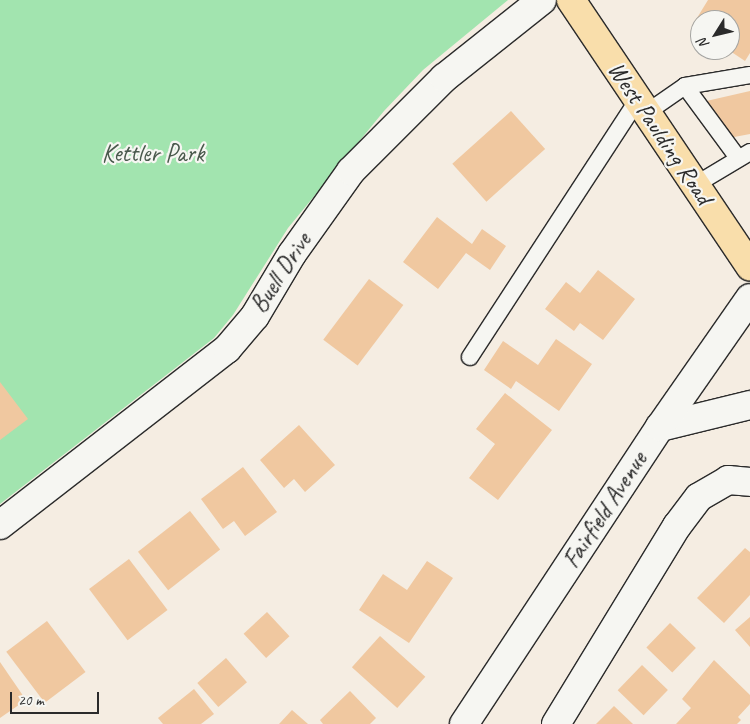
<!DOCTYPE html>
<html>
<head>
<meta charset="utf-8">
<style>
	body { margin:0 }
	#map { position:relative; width:750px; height:724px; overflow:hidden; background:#f5ede2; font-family:Caveat,sans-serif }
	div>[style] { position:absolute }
	.green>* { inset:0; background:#a2e4af }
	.building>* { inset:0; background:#f0c8a0; transform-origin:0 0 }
	.roads { filter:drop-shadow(1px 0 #2b2b2b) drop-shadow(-1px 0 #2b2b2b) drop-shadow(0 1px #2b2b2b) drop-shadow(0 -1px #2b2b2b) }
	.lane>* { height:16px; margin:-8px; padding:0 8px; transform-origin:8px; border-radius:8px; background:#f6f6f2 }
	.street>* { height:28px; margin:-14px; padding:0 14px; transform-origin:14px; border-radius:14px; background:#f6f6f2 }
	.secondary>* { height:28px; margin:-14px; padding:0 14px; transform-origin:14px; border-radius:14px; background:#f6f6f2 }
	.primary>* { height:28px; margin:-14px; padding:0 14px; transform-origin:14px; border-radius:14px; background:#f9deab }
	span { translate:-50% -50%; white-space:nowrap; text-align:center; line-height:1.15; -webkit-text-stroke:4.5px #f6f6f2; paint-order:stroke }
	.street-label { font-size:25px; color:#2b2b2b }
	.park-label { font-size:25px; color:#49594c }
	.north { position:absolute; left:690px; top:10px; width:50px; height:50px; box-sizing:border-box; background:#f6f6f2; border:1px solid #a5a5a2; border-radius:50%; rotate:234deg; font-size:14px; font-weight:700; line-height:20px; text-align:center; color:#2b2b2b }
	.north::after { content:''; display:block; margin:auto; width:18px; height:22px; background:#2b2b2b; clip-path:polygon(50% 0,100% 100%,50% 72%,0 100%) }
	.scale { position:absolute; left:10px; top:692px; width:89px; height:22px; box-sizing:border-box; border:2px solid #2b2b2b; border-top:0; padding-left:6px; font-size:15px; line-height:18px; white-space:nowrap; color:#2b2b2b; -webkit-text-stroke:4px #f6f6f2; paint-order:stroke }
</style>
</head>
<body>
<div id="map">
	<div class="green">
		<i style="clip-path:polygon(0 0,508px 0,423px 70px,384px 111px,288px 228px,233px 315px,214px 338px,0 504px)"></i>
	</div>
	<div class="building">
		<i style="clip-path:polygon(708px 0,750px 0,750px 53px,745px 61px,730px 51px,730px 20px,700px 20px,700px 31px,692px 26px)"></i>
		<i style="clip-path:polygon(750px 91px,750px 134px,729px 138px,702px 102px)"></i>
		<i style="left:511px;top:111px;width:51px;height:79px;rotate:48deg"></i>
		<i style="clip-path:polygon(437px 217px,472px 244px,482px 229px,506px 246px,490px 270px,466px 253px,438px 289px,403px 262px)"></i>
		<i style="clip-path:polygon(598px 270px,635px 299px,603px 340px,580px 323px,574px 331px,545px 309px,566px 282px,580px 293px)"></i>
		<i style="left:369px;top:279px;width:43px;height:76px;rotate:37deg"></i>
		<i style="clip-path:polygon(556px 339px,592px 364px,559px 411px,516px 381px,511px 389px,484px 370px,503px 341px,538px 365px)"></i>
		<i style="clip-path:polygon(0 382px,28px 419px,0 440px)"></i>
		<i style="clip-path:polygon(505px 393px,552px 430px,498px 500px,469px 478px,495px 444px,476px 429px)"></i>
		<i style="clip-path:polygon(299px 425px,335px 465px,305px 492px,294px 479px,284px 488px,260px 460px)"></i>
		<i style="clip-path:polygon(243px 467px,277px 512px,245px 536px,234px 521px,223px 529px,201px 499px)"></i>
		<i style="left:190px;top:511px;width:49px;height:66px;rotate:52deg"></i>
		<i style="clip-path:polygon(745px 548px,750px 552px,750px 595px,724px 623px,697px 598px)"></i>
		<i style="left:129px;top:559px;width:64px;height:50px;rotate:53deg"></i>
		<i style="clip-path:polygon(427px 561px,453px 578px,409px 643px,359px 610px,383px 574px,407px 590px)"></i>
		<i style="left:267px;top:612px;width:33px;height:32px;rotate:47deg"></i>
		<i style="clip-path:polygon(750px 617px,750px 647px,735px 630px)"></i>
		<i style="left:47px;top:621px;width:64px;height:51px;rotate:53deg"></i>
		<i style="left:670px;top:623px;width:36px;height:34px;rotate:44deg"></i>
		<i style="left:380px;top:636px;width:61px;height:42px;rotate:42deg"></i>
		<i style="left:226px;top:658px;width:32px;height:38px;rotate:49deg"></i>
		<i style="clip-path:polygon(714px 660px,750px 695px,750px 704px,738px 717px,741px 720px,737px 724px,676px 724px,691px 708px,682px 699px)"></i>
		<i style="clip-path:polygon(0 662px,26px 700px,0 718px)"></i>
		<i style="left:642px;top:665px;width:36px;height:35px;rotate:44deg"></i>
		<i style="clip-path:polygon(194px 689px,214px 714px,201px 724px,163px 724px,158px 718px)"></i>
		<i style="clip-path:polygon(350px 691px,376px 718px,370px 724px,323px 724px,320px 720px)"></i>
		<i style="clip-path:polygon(614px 706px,633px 724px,596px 724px)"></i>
		<i style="clip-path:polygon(292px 710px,308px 724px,279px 724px)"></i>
	</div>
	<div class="roads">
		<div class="lane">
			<i style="left:685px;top:86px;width:89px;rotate:53.6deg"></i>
			<i style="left:646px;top:113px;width:47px;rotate:-34.7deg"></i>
			<i style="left:685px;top:86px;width:66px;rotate:-9.6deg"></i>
			<i style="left:695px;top:185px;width:64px;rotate:-31deg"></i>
			<i style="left:470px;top:357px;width:308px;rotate:-56.9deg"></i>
		</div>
		<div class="street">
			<i style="left:0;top:525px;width:287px;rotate:-37.8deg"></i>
			<i style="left:227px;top:349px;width:43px;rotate:-49.7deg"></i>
			<i style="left:255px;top:316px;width:72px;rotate:-59.2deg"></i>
			<i style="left:292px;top:254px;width:102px;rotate:-54.6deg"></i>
			<i style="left:351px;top:171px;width:132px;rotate:-45deg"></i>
			<i style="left:444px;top:78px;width:125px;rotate:-38.5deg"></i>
			<i style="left:556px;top:724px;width:232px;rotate:-58.6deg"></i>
			<i style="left:677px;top:526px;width:36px;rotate:-53deg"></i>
			<i style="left:699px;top:497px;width:34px;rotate:-30deg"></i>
			<i style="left:728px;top:480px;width:22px;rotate:5deg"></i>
		</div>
		<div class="secondary">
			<i style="left:660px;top:427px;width:93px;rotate:-13.7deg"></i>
			<i style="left:464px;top:724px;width:356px;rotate:-56.6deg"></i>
			<i style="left:660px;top:427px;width:157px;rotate:-55.1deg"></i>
		</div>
		<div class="primary">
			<i style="left:571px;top:0;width:321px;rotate:56.1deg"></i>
		</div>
	</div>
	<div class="street-label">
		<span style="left:660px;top:133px;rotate:56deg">West Paulding Road</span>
		<span style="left:281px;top:273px;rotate:-57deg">Buell Drive</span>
		<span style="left:605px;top:510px;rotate:-57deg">Fairfield Avenue</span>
	</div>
	<div class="park-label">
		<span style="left:153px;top:153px">Kettler Park</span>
	</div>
	<div class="north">N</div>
	<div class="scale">20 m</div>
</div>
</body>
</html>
